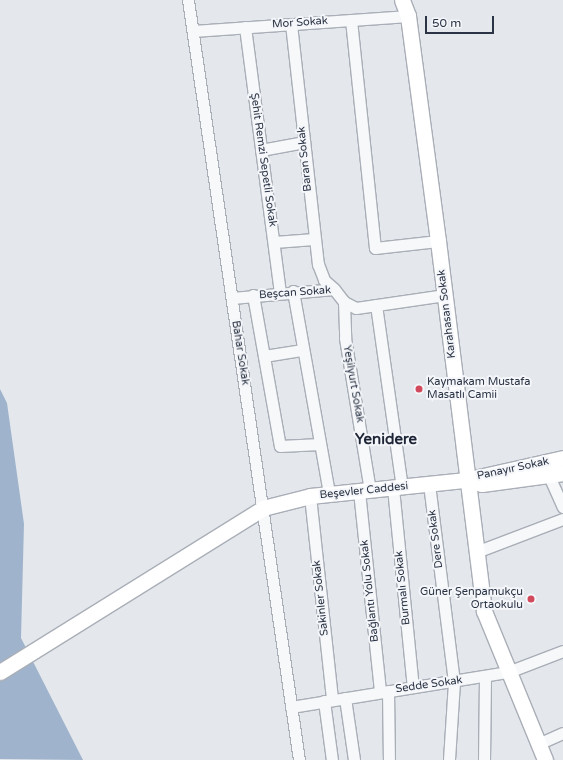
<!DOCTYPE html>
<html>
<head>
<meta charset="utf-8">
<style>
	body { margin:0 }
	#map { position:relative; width:563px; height:760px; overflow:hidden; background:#e4e7ec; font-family:"Varela Round",sans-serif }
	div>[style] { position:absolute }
	.water>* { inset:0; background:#9fb4cc }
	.roads { filter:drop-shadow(1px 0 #a9aeb7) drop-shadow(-1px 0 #a9aeb7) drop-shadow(0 1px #a9aeb7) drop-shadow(0 -1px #a9aeb7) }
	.street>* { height:11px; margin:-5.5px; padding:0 5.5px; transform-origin:5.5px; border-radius:5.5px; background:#f7f8fa }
	.secondary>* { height:15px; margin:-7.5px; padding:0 7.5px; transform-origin:7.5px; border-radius:7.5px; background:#fff }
	.dots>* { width:11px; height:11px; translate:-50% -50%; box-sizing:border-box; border:2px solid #f4f6f9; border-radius:50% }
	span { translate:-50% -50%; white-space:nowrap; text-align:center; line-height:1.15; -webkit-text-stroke:4px #f4f6f9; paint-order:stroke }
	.street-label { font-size:11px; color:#2b3445 }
	.poi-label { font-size:11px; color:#2b3445 }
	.left { translate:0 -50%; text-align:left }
	.right { translate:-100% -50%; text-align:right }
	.district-label { font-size:15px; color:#1d2536; font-weight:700 }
	.scale { position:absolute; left:425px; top:16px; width:69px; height:18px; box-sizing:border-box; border:2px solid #2b3445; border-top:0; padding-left:5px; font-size:12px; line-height:14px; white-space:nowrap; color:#2b3445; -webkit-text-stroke:3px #f4f6f9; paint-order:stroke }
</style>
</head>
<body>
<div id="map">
	<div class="water">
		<i style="clip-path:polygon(0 389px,7px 403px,24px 524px,21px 638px,83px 760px,0 759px)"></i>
	</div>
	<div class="roads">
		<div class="street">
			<i style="left:188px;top:0;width:768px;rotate:81.69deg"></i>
			<i style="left:351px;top:20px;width:229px;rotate:84deg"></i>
			<i style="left:375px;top:248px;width:63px;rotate:-6.3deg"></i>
			<i style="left:291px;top:24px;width:242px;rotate:83.6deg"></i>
			<i style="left:318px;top:264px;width:17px;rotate:69deg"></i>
			<i style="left:324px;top:280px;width:13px;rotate:42deg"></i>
			<i style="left:245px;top:27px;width:268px;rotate:82.5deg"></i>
			<i style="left:193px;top:31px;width:216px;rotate:-4deg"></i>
			<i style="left:261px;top:150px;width:44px;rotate:-10.5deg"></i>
			<i style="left:274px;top:242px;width:40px;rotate:-4.3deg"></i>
			<i style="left:293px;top:291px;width:206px;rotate:79.9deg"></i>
			<i style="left:253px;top:295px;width:153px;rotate:79.9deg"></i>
			<i style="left:280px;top:446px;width:40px;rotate:-2.9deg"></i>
			<i style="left:232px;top:298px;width:102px;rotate:-5deg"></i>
			<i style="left:334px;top:289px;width:16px;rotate:52deg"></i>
			<i style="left:344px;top:302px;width:13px;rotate:27deg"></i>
			<i style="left:356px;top:308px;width:90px;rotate:-8.3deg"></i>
			<i style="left:344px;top:302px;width:36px;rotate:88deg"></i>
			<i style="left:345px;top:338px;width:154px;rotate:80.7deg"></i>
			<i style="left:376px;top:305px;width:184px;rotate:81.9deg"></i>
			<i style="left:264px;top:356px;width:39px;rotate:-9deg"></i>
			<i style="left:549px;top:476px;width:34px;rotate:66deg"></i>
			<i style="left:429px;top:484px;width:200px;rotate:82.8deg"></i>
			<i style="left:454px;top:682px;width:78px;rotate:93.7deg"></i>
			<i style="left:393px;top:488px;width:200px;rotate:84.3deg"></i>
			<i style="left:359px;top:491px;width:202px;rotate:84deg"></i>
			<i style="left:310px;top:496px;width:205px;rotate:83.8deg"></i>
			<i style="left:476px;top:552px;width:93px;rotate:-20.8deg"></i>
			<i style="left:388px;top:691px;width:69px;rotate:89.2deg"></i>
			<i style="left:345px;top:698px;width:63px;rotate:81.7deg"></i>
			<i style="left:324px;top:701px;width:60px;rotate:82.3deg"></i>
			<i style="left:291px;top:707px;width:220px;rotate:-9.2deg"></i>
			<i style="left:508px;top:672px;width:59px;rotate:-20.9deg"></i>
			<i style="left:538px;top:744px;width:27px;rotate:-24deg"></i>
			<i style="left:484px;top:760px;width:83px;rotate:-89.3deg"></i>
		</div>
		<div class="secondary">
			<i style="left:402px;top:0;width:17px;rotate:69deg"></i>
			<i style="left:408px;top:16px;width:227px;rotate:82.4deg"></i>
			<i style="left:438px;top:241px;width:373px;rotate:82.9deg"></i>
			<i style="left:484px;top:611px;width:161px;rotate:67.7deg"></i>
			<i style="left:563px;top:458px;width:99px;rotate:167.2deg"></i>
			<i style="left:466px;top:480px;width:16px;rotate:14deg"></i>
			<i style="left:482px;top:484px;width:82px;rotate:-7.7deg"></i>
			<i style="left:0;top:672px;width:310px;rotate:-31.9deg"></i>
			<i style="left:263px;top:508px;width:49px;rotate:-14.3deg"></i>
			<i style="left:310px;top:496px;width:157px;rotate:-5.9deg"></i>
		</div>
	</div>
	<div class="dots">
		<i style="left:419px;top:389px;background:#d1495b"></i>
		<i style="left:531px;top:599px;background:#d1495b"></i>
	</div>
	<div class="street-label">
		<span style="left:300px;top:23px;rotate:-4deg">Mor Sokak</span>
		<span style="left:305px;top:159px;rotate:-96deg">Baran Sokak</span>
		<span style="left:263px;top:160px;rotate:82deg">Şehit Remzi Sepetli Sokak</span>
		<span style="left:295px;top:293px;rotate:-4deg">Beşcan Sokak</span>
		<span style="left:447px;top:314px;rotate:-97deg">Karahasan Sokak</span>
		<span style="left:240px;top:353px;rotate:81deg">Bahar Sokak</span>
		<span style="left:353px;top:384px;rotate:80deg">Yeşilyurt Sokak</span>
		<span style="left:513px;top:469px;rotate:-12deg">Panayır Sokak</span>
		<span style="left:364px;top:491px;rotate:-6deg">Beşevler Caddesi</span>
		<span style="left:436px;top:539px;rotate:-97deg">Dere Sokak</span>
		<span style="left:403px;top:588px;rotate:-96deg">Burmalı Sokak</span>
		<span style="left:370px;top:591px;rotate:-96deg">Bağlantı Yolu Sokak</span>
		<span style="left:321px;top:598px;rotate:-96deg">Sakinler Sokak</span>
		<span style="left:429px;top:685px;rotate:-8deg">Sedde Sokak</span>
	</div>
	<div class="poi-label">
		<span class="left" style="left:427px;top:389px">Kaymakam Mustafa<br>Masatlı Camii</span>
		<span class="right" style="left:523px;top:599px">Güner Şenpamukçu<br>Ortaokulu</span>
	</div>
	<div class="district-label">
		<span style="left:386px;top:440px">Yenidere</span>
	</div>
	<div class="scale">50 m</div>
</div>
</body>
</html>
